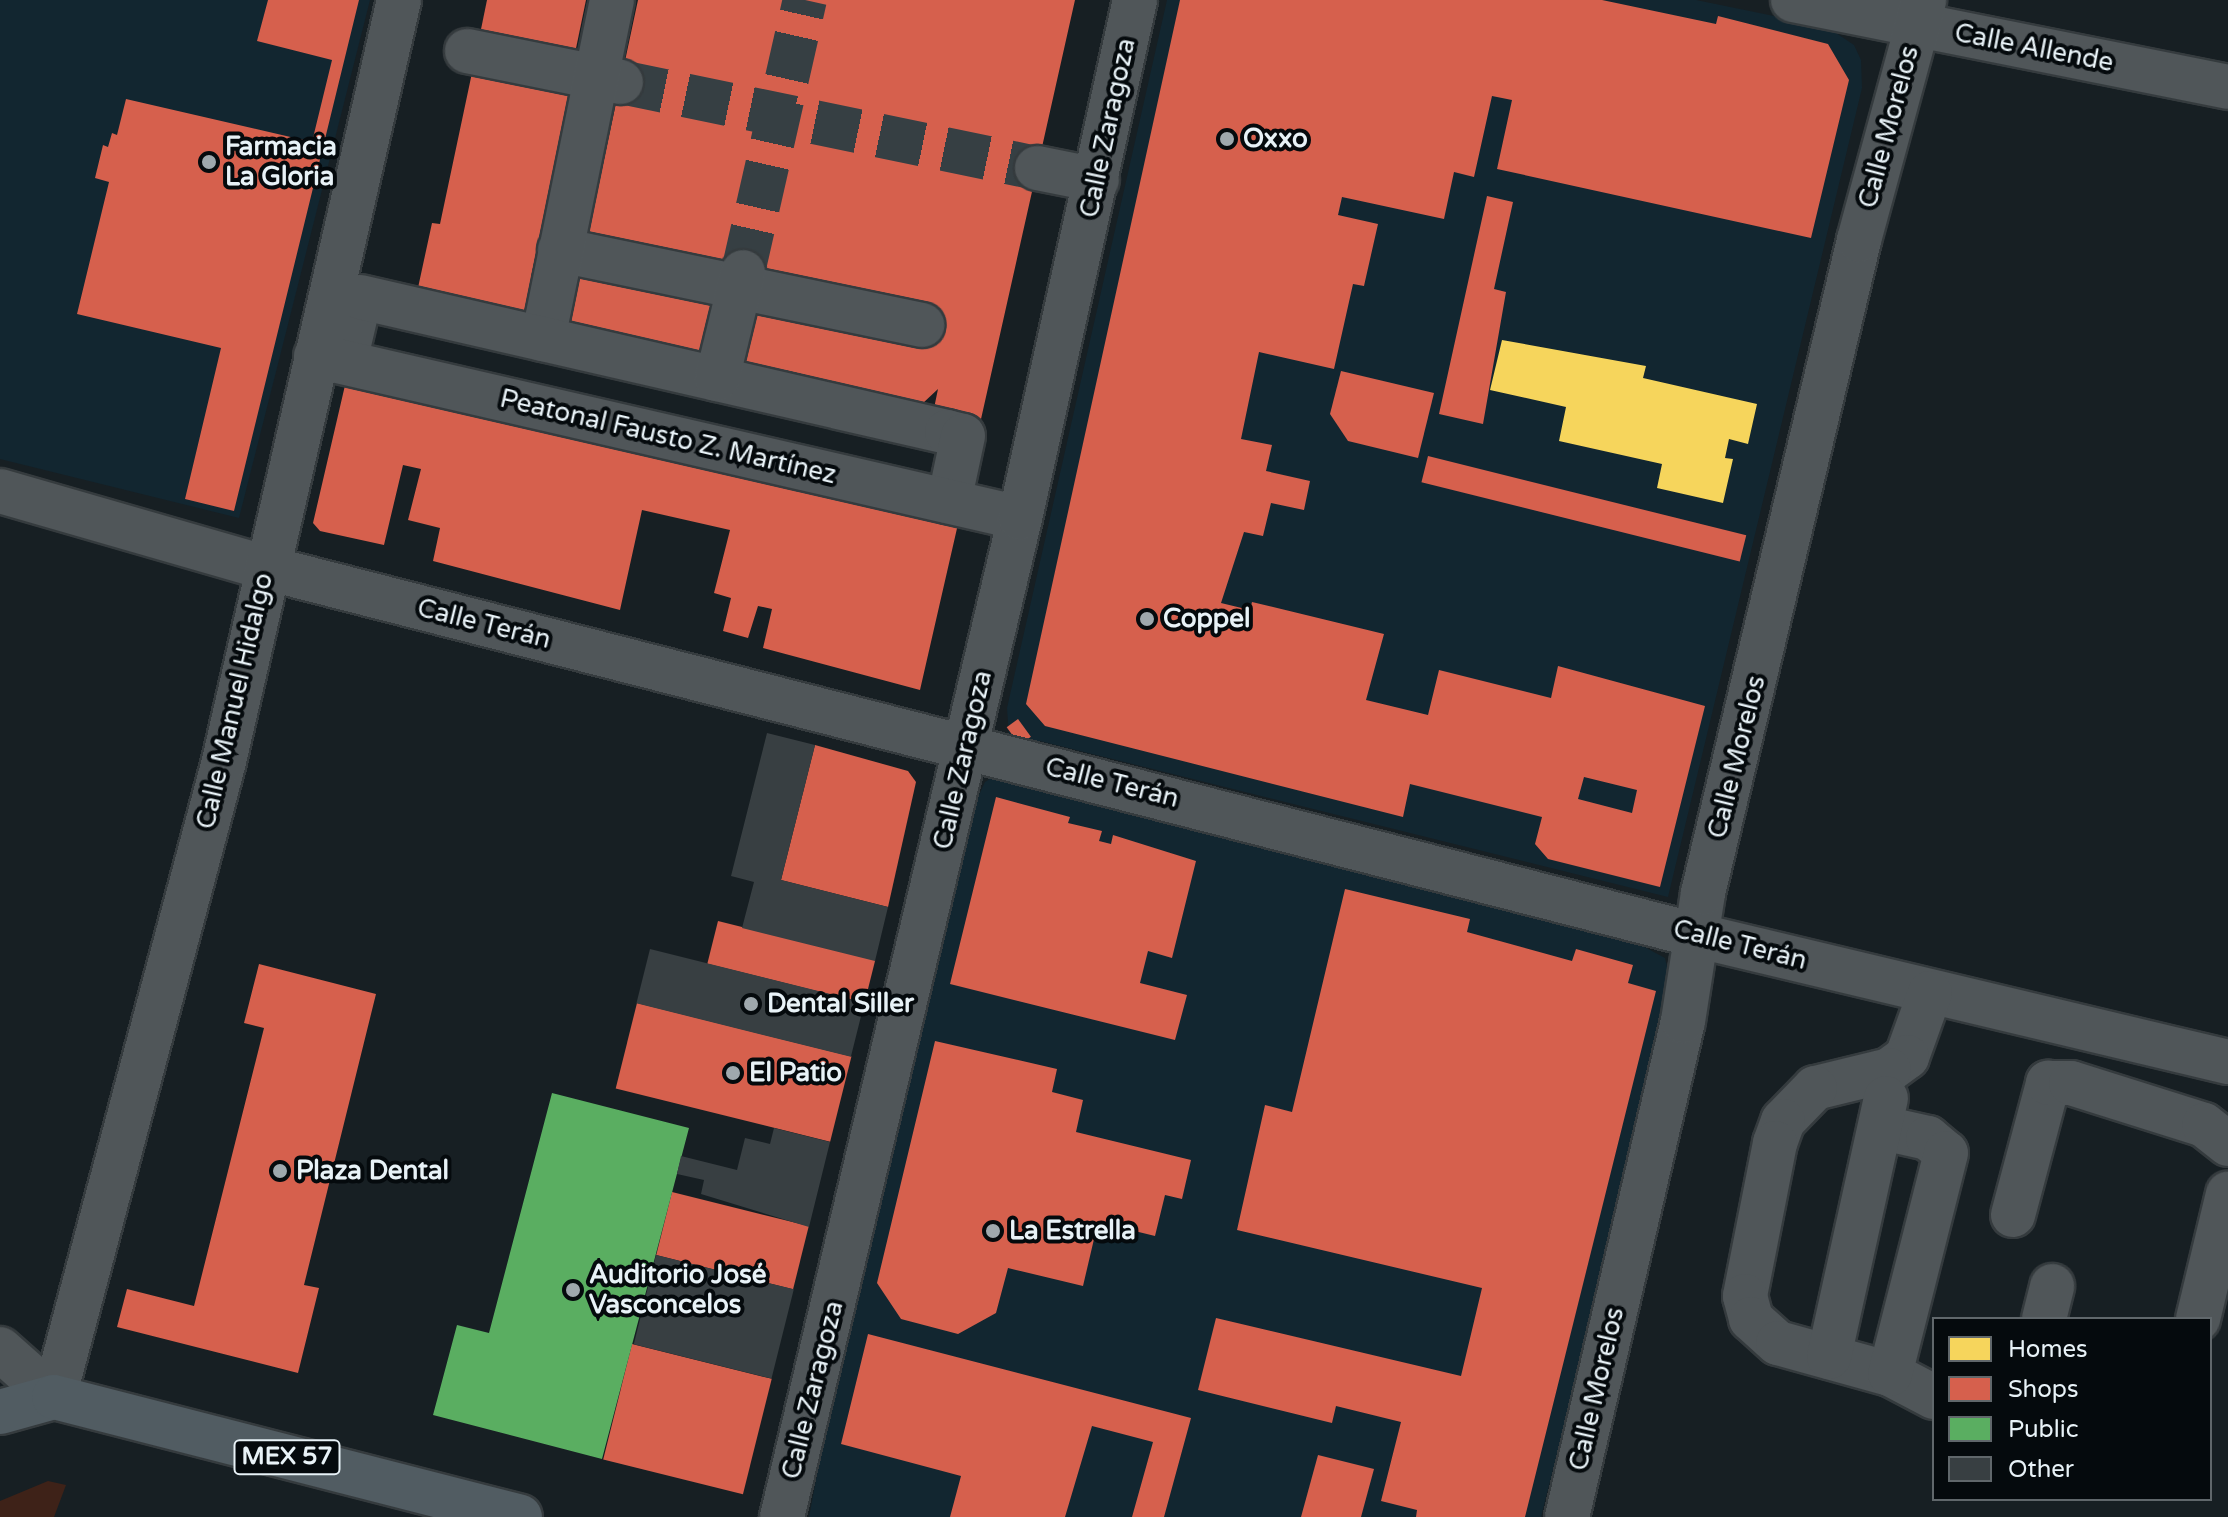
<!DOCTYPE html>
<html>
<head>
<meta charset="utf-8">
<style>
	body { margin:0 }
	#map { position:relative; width:2228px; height:1517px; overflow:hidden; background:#171f23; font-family:"Varela Round",sans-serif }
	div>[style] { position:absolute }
	.built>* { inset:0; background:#122630 }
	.green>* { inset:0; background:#3e2218 }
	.homes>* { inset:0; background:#f6d55c }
	.shops>* { inset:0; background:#d6604d; transform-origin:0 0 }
	.public>* { inset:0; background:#5aae61 }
	.building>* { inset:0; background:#383f42; transform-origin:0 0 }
	.minor-tunnel>* { height:44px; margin-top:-22px; transform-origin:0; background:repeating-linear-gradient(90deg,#363f43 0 44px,transparent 0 66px) }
	.roads { filter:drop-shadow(2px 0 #353b3e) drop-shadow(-2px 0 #353b3e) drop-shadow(0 2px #353b3e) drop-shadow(0 -2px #353b3e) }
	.minor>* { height:44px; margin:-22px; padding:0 22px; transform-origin:22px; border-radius:22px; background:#505659 }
	.major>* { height:44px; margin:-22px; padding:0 22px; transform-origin:22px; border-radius:22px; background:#515c62 }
	.dots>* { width:22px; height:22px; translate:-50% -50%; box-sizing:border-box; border:4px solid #050a0d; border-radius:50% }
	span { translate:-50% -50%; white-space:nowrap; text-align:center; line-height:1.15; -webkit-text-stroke:8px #050a0d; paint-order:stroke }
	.shield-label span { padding:2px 6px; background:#050a0d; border:2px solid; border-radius:6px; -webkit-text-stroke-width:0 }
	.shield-label { font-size:24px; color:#e8f2f7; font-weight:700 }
	.street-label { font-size:26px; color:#e8f2f7 }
	.poi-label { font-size:26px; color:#e8f2f7; font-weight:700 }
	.left { translate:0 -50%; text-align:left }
	.legend { position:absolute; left:1932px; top:1317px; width:280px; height:184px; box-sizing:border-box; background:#050a0d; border:2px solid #60676b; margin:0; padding:10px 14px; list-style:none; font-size:24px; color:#e8f2f7 }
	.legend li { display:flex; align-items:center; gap:16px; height:40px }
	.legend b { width:40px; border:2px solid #60676b }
</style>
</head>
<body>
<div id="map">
	<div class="built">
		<i style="clip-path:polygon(0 0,370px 0,239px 518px,0 459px)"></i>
		<i style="clip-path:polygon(1167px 0,1696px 0,1827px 27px,1854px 45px,1861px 60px,1862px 88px,1668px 897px,1040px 741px,1036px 752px,1009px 736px,1007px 708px)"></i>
		<i style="clip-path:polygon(995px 776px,1639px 944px,1665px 958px,1673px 992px,1541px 1517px,809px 1517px,839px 1358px,972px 810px,985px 782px)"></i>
	</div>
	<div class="green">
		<i style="clip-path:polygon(48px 1481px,66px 1485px,54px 1517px,0 1517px,0 1501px)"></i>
	</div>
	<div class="homes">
		<i style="clip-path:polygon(1502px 340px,1646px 366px,1643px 378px,1757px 404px,1748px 444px,1729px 439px,1725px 458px,1733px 459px,1723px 503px,1657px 488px,1662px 464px,1559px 441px,1566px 407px,1490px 390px)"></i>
	</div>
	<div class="shops">
		<i style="clip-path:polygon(268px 0,359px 0,234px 511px,185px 499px,221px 348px,77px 314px,109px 182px,95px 178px,103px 145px,108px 147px,112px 133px,117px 135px,126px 99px,312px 142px,332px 60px,257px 41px)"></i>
		<i style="clip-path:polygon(487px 0,586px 0,574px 58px,479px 39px)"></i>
		<i style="clip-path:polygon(638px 0,1075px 0,979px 428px,932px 418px,938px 389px,922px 404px,785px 370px,783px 380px,729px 370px,745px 302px,587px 239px)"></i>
		<i style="clip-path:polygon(evenodd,1180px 0,1602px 0,1716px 24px,1718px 16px,1828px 44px,1849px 80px,1811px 238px,1497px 169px,1512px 100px,1492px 96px,1474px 177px,1454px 172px,1444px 219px,1342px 197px,1338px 215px,1378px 224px,1364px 286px,1353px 284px,1334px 369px,1259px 352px,1241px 439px,1272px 445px,1266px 471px,1310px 481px,1304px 510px,1271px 503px,1263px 536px,1244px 532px,1221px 603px,1250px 610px,1252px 602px,1384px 634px,1366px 700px,1428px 715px,1439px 670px,1551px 698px,1558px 666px,1705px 706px,1660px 887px,1548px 859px,1535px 844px,1542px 817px,1410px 784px,1403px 817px,1045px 726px,1026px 704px,1180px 0,1584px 777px,1637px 790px,1632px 813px,1578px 799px,1584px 777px)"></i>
		<i style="clip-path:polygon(473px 68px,571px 89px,531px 277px,539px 279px,530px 321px,416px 297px,432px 223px,440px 224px)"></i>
		<i style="clip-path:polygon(1487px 196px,1513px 202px,1494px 289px,1506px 292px,1483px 424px,1439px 414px)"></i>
		<i style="left:571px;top:266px;width:152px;height:57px;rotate:13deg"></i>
		<i style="clip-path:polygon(1341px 371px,1434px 393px,1418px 458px,1348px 441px,1330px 414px)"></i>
		<i style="clip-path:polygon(346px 381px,958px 524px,920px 690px,763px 648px,772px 609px,758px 606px,748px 638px,723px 631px,731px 598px,714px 593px,730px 530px,642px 510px,620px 610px,433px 561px,440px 528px,408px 520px,421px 469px,403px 465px,384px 545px,320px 531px,313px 523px)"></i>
		<i style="left:1428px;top:456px;width:328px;height:27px;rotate:14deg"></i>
		<i style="left:1018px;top:719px;width:22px;height:14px;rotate:54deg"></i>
		<i style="clip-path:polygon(815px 745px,908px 771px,916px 782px,888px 907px,781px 880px)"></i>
		<i style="clip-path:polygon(996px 797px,1070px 817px,1068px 823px,1102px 831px,1099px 841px,1111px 844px,1113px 835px,1196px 861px,1172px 958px,1148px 951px,1140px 983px,1187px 995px,1175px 1040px,950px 984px)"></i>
		<i style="clip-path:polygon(1345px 889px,1470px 919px,1467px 932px,1572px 961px,1576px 949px,1633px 965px,1628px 983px,1656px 991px,1525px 1517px,1416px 1517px,1417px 1510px,1381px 1501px,1401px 1422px,1336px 1406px,1332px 1423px,1198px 1390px,1216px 1318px,1461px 1376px,1482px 1288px,1237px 1230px,1265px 1105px,1292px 1112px)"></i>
		<i style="left:718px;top:921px;width:162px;height:44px;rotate:14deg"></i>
		<i style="clip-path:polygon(259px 964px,376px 994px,304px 1285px,319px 1288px,298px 1373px,117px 1327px,127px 1289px,194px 1306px,264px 1028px,244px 1023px)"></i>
		<i style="left:637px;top:1003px;width:221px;height:88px;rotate:14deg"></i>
		<i style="clip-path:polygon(935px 1041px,1057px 1069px,1052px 1092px,1083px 1100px,1076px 1132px,1191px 1160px,1182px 1199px,1165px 1195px,1155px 1236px,1098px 1222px,1083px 1286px,1008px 1268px,996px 1313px,958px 1334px,901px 1319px,877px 1283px)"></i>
		<i style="left:672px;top:1192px;width:141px;height:65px;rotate:14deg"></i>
		<i style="clip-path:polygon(868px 1334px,1191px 1418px,1164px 1517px,1132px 1517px,1153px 1442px,1092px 1426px,1065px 1517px,950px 1517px,961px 1476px,841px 1444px)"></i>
		<i style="left:632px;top:1344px;width:144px;height:119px;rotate:14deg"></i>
		<i style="clip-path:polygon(1318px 1455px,1374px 1469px,1361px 1517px,1301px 1517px)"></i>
	</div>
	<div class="public">
		<i style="clip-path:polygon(552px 1093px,689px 1128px,602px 1459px,433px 1415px,457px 1325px,489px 1333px)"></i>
	</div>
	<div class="building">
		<i style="clip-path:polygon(767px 733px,815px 745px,781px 880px,888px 907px,875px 961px,742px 928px,754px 882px,731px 876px)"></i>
		<i style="left:650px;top:949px;width:221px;height:56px;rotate:14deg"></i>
		<i style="clip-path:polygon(774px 1128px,830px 1142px,809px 1227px,701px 1194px,704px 1180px,677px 1174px,681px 1156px,737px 1170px,745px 1138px,770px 1144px)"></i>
		<i style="left:656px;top:1255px;width:142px;height:92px;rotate:14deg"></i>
	</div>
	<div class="minor-tunnel">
		<i style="left:621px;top:82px;width:425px;rotate:11.7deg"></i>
		<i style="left:743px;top:272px;width:279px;rotate:-77.2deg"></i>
	</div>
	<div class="roads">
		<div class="minor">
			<i style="left:1793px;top:0;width:444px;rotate:11.3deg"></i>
			<i style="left:467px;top:51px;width:157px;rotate:11.4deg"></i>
			<i style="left:1037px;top:168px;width:61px;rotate:11.3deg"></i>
			<i style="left:560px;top:250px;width:370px;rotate:11.7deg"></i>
			<i style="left:543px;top:339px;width:346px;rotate:-78.5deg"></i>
			<i style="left:347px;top:353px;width:57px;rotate:-76.9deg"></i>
			<i style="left:360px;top:297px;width:602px;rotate:12.95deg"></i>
			<i style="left:947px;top:432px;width:16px;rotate:14deg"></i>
			<i style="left:963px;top:436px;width:67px;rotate:102deg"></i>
			<i style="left:316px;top:356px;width:722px;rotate:12.96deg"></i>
			<i style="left:717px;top:379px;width:110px;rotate:-76.3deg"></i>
			<i style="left:0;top:491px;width:278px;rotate:16.1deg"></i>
			<i style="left:267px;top:568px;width:1474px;rotate:14.41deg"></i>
			<i style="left:1695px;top:935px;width:548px;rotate:13.4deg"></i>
			<i style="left:1930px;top:993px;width:68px;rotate:109.8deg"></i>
			<i style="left:1907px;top:1057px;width:22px;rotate:144deg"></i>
			<i style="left:1889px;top:1070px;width:76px;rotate:166.3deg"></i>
			<i style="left:1815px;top:1088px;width:46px;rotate:134.1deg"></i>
			<i style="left:1783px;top:1121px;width:23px;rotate:110deg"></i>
			<i style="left:1775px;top:1143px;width:156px;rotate:101.1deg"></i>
			<i style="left:1745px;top:1296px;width:24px;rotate:75deg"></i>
			<i style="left:1751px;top:1319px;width:36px;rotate:42deg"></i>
			<i style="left:1778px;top:1343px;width:116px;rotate:15.5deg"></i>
			<i style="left:1890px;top:1374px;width:50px;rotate:27.6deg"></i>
			<i style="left:1883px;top:1128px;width:46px;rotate:12.5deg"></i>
			<i style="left:1928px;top:1138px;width:23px;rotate:40deg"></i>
			<i style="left:1946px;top:1153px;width:228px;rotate:104.2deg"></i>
			<i style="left:2013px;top:1215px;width:137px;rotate:-75.1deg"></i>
			<i style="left:2048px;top:1083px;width:23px"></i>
			<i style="left:2071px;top:1083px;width:139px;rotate:17.5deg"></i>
			<i style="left:2204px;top:1125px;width:31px;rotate:38deg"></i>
			<i style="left:2044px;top:1319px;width:34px;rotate:-76deg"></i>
			<i style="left:2198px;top:1319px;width:129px;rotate:-76.5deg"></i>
			<i style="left:0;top:1349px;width:72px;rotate:41.6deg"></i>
			<i style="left:54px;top:1397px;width:658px;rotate:-75.03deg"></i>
			<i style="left:224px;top:761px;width:781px;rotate:-77.05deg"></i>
			<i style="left:1829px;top:1357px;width:265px;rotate:-77.6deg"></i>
			<i style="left:782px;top:1517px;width:1027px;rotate:-76.6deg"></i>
			<i style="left:1020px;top:518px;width:531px;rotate:-77.48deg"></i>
			<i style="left:1567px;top:1517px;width:509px;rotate:-76.84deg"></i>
			<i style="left:1683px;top:1021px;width:130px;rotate:-81.1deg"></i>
			<i style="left:1703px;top:893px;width:671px;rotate:-76.56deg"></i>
			<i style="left:1859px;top:240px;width:249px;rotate:-74.8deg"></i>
		</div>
		<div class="major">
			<i style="left:0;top:1412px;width:56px;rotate:-15.5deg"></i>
			<i style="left:54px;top:1397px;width:481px;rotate:14.4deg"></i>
		</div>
	</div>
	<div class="dots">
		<i style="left:1227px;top:139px;background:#9fa8ad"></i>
		<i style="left:209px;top:162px;background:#9fa8ad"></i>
		<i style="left:1147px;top:619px;background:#9fa8ad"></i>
		<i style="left:751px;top:1004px;background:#9fa8ad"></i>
		<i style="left:733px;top:1073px;background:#9fa8ad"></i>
		<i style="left:280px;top:1171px;background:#9fa8ad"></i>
		<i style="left:993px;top:1231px;background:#9fa8ad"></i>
		<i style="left:573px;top:1290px;background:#9fa8ad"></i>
	</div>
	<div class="shield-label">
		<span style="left:287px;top:1457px">MEX 57</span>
	</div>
	<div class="street-label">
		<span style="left:2034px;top:48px;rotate:11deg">Calle Allende</span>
		<span style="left:1889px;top:127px;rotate:-75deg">Calle Morelos</span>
		<span style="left:1108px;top:128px;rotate:-78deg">Calle Zaragoza</span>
		<span style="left:668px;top:437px;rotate:13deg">Peatonal Fausto Z. Martínez</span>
		<span style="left:484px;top:624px;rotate:14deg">Calle Terán</span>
		<span style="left:235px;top:701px;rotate:-77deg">Calle Manuel Hidalgo</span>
		<span style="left:1737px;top:757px;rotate:-76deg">Calle Morelos</span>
		<span style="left:963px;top:760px;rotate:-77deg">Calle Zaragoza</span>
		<span style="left:1112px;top:783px;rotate:14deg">Calle Terán</span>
		<span style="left:1740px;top:945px;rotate:14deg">Calle Terán</span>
		<span style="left:1597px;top:1389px;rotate:-77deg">Calle Morelos</span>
		<span style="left:813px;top:1390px;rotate:-76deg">Calle Zaragoza</span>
	</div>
	<div class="poi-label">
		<span class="left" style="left:1243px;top:139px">Oxxo</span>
		<span class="left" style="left:225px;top:162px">Farmacia<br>La Gloria</span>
		<span class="left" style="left:1163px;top:619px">Coppel</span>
		<span class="left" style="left:767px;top:1004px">Dental Siller</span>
		<span class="left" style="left:749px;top:1073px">El Patio</span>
		<span class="left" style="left:296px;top:1171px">Plaza Dental</span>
		<span class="left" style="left:1009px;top:1231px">La Estrella</span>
		<span class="left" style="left:589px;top:1290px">Auditorio José<br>Vasconcelos</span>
	</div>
	<ul class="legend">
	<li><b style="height:22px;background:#f6d55c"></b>Homes</li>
	<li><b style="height:22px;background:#d6604d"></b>Shops</li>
	<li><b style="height:22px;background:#5aae61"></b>Public</li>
	<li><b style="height:22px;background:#383f42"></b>Other</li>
	</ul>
</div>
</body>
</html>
